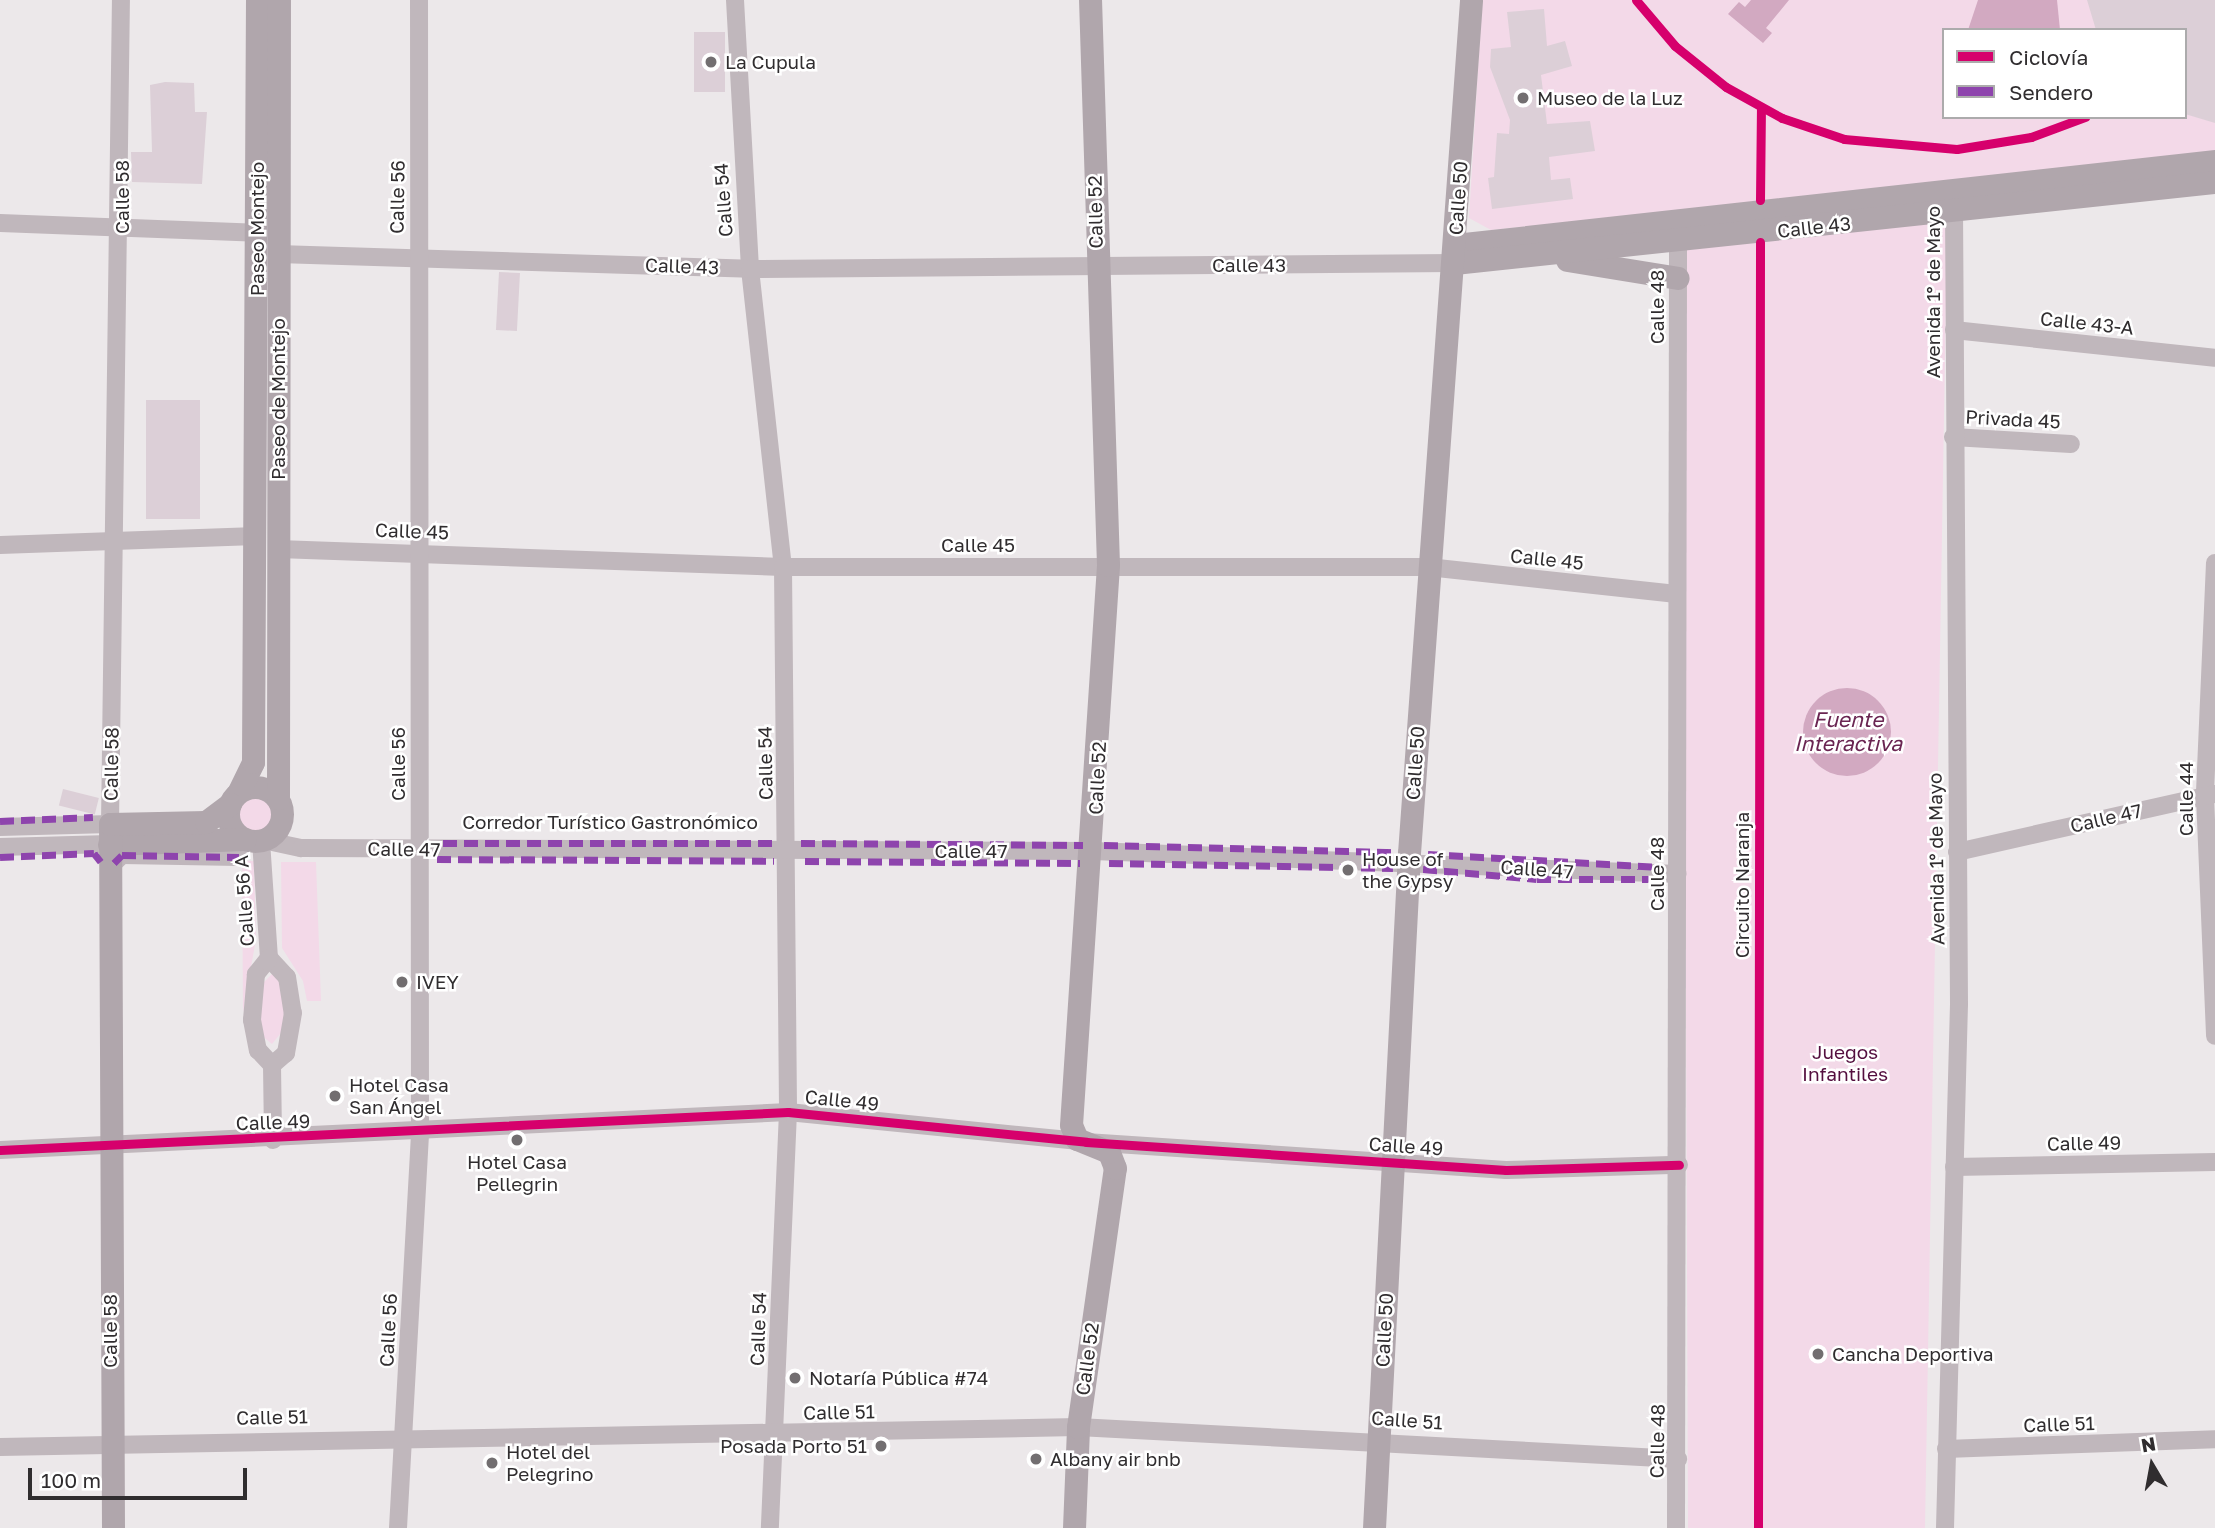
<!DOCTYPE html>
<html>
<head>
<meta charset="utf-8">
<style>
	body { margin:0 }
	#map { position:relative; width:2215px; height:1528px; overflow:hidden; background:#ece8ea; font-family:"Golos Text",sans-serif }
	div>[style] { position:absolute }
	.green>* { inset:0; background:#f3d9e8 }
	.round { border-radius:50% }
	.water>* { inset:0; background:#d2a9c1 }
	.building>* { inset:0; background:#dccfd7; transform-origin:0 0 }
	.minor>* { height:18px; margin:-9px; padding:0 9px; transform-origin:9px; border-radius:9px; background:#c0b7bc }
	.major>* { height:23px; margin:-11.5px; padding:0 11.5px; transform-origin:11.5px; border-radius:11.5px; background:#b0a6ac }
	.major>.ring { margin:-11.5px; padding:0; box-sizing:content-box; background:none; border:23px solid #b0a6ac; border-radius:50% }
	.quiet>* { height:7px; margin-top:-3.5px; transform-origin:0; background:repeating-linear-gradient(90deg,#8e44ad 0 14px,transparent 0 21px) }
	.cycleway>* { height:9px; margin:-4.5px; padding:0 4.5px; transform-origin:4.5px; border-radius:4.5px; background:#d6006c }
	.dots>* { width:19px; height:19px; translate:-50% -50%; box-sizing:border-box; border:4px solid #fff; border-radius:50% }
	span { translate:-50% -50%; white-space:nowrap; text-align:center; line-height:1.15; -webkit-text-stroke:5px #fff; paint-order:stroke }
	.poi-label { font-size:19px; color:#302d2f }
	.left { translate:0 -50%; text-align:left }
	.right { translate:-100% -50%; text-align:right }
	.street-label { font-size:19px; color:#302d2f }
	.park-label { font-size:19px; color:#540f3f }
	.water-label { font-size:21px; color:#6a2552; font-style:italic }
	.legend { position:absolute; left:1942px; top:28px; width:245px; height:91px; box-sizing:border-box; background:#fff; border:2px solid #acabac; margin:0; padding:9px 12px; list-style:none; font-size:21px; color:#302d2f }
	.legend li { display:flex; align-items:center; gap:14px; height:35px }
	.legend b { width:35px; border:2px solid #acabac }
	.north { position:absolute; left:2117px; top:1430px; width:70px; height:70px; -webkit-text-stroke:5px #fff; paint-order:stroke; rotate:350deg; font-size:19px; font-weight:700; line-height:28px; text-align:center; color:#302d2f }
	.north::after { content:''; display:block; margin:auto; width:24px; height:32px; background:#302d2f; clip-path:polygon(50% 0,100% 100%,50% 72%,0 100%) }
	.scale { position:absolute; left:28px; top:1468px; width:219px; height:32px; box-sizing:border-box; border:4px solid #302d2f; border-top:0; padding-left:9px; font-size:21px; line-height:24px; white-space:nowrap; color:#302d2f; -webkit-text-stroke:5px #fff; paint-order:stroke }
</style>
</head>
<body>
<div id="map">
	<div class="green">
		<i style="clip-path:polygon(evenodd,1482px 0,2215px 0,2215px 155px,1948px 183px,1925px 1528px,1688px 1528px,1683px 211px,1491px 230px,1469px 218px,1482px 0,1944px 30px,2185px 30px,2185px 117px,1944px 117px,1944px 30px)"></i>
		<i class="round" style="left:236px;top:794px;width:38px;height:38px"></i>
		<i style="clip-path:polygon(242px 861px,254px 861px,256px 939px,243px 1012px)"></i>
		<i style="clip-path:polygon(281px 862px,316px 862px,321px 1001px,307px 1001px,303px 981px,282px 948px)"></i>
		<i style="clip-path:polygon(273px 973px,285px 989px,285px 1028px,272px 1044px,261px 1035px,260px 986px)"></i>
	</div>
	<div class="water">
		<i style="clip-path:polygon(1751px 0,1789px 0,1766px 28px,1772px 33px,1763px 43px,1728px 14px,1739px 2px,1745px 7px)"></i>
		<i style="clip-path:polygon(1978px 0,2057px 0,2060px 30px,1968px 30px)"></i>
		<i class="round" style="left:1803px;top:688px;width:88px;height:88px"></i>
	</div>
	<div class="building">
		<i style="clip-path:polygon(2087px 0,2215px 0,2215px 123px,2185px 114px,2185px 30px,2096px 30px)"></i>
		<i style="clip-path:polygon(1544px 9px,1547px 46px,1565px 41px,1572px 66px,1541px 75px,1547px 124px,1590px 121px,1595px 151px,1549px 157px,1551px 180px,1570px 178px,1573px 199px,1492px 209px,1488px 178px,1494px 177px,1497px 133px,1509px 134px,1510px 120px,1490px 67px,1491px 49px,1511px 47px,1507px 12px)"></i>
		<i style="left:694px;top:32px;width:31px;height:60px"></i>
		<i style="clip-path:polygon(165px 82px,194px 83px,195px 112px,207px 112px,202px 184px,132px 182px,131px 152px,152px 152px,150px 85px)"></i>
		<i style="left:499px;top:272px;width:21px;height:58px;rotate:3deg"></i>
		<i style="left:146px;top:400px;width:54px;height:119px"></i>
		<i style="left:63px;top:789px;width:37px;height:17px;rotate:14deg"></i>
	</div>
	<div class="minor">
		<i style="left:735px;top:0;width:269px;rotate:86.8deg"></i>
		<i style="left:750px;top:269px;width:300px;rotate:83.7deg"></i>
		<i style="left:783px;top:567px;width:545px;rotate:89.47deg"></i>
		<i style="left:788px;top:1112px;width:416px;rotate:92.5deg"></i>
		<i style="left:0;top:223px;width:257px;rotate:2.2deg"></i>
		<i style="left:278px;top:254px;width:472px;rotate:1.8deg"></i>
		<i style="left:750px;top:269px;width:704px;rotate:-0.49deg"></i>
		<i style="left:1954px;top:330px;width:262px;rotate:6.1deg"></i>
		<i style="left:1953px;top:437px;width:118px;rotate:3.4deg"></i>
		<i style="left:0;top:545px;width:257px;rotate:-2deg"></i>
		<i style="left:278px;top:549px;width:505px;rotate:2.04deg"></i>
		<i style="left:783px;top:567px;width:645px"></i>
		<i style="left:1428px;top:567px;width:250px;rotate:6.2deg"></i>
		<i style="left:2215px;top:563px;width:233px;rotate:92.5deg"></i>
		<i style="left:2205px;top:796px;width:240px;rotate:87.6deg"></i>
		<i style="left:0;top:827px;width:110px;rotate:-1.6deg"></i>
		<i style="left:110px;top:824px;width:824px;rotate:-89.24deg"></i>
		<i style="left:263px;top:840px;width:39px;rotate:12deg"></i>
		<i style="left:301px;top:848px;width:792px;rotate:0.22deg"></i>
		<i style="left:1093px;top:851px;width:585px;rotate:2.25deg"></i>
		<i style="left:261px;top:841px;width:117px;rotate:86.1deg"></i>
		<i style="left:0;top:847px;width:109px;rotate:-1.6deg"></i>
		<i style="left:1957px;top:852px;width:264px;rotate:-12.7deg"></i>
		<i style="left:114px;top:863px;width:11px;rotate:-45deg"></i>
		<i style="left:122px;top:855px;width:117px;rotate:1deg"></i>
		<i style="left:269px;top:958px;width:26px;rotate:47deg"></i>
		<i style="left:287px;top:977px;width:36px;rotate:81deg"></i>
		<i style="left:293px;top:1013px;width:41px;rotate:99.9deg"></i>
		<i style="left:286px;top:1053px;width:18px;rotate:139deg"></i>
		<i style="left:269px;top:958px;width:21px;rotate:129deg"></i>
		<i style="left:256px;top:974px;width:46px;rotate:95deg"></i>
		<i style="left:252px;top:1020px;width:31px;rotate:79deg"></i>
		<i style="left:258px;top:1050px;width:21px;rotate:47deg"></i>
		<i style="left:272px;top:1065px;width:75px;rotate:89.2deg"></i>
		<i style="left:0;top:1150px;width:789px;rotate:-2.76deg"></i>
		<i style="left:788px;top:1112px;width:300px;rotate:5.7deg"></i>
		<i style="left:1086px;top:1142px;width:421px;rotate:3.8deg"></i>
		<i style="left:1506px;top:1170px;width:173px;rotate:-1.7deg"></i>
		<i style="left:1954px;top:1167px;width:261px;rotate:-1.1deg"></i>
		<i style="left:0;top:1447px;width:1078px;rotate:-1.06deg"></i>
		<i style="left:1078px;top:1427px;width:601px;rotate:3.05deg"></i>
		<i style="left:1946px;top:1449px;width:269px;rotate:-2.1deg"></i>
		<i style="left:398px;top:1528px;width:396px;rotate:-86.8deg"></i>
		<i style="left:420px;top:1133px;width:1133px;rotate:-90.05deg"></i>
		<i style="left:1676px;top:1528px;width:1298px;rotate:-89.91deg"></i>
		<i style="left:1945px;top:1528px;width:524px;rotate:-88.47deg"></i>
		<i style="left:1959px;top:1004px;width:806px;rotate:-90.36deg"></i>
	</div>
	<div class="major">
		<i style="left:1455px;top:245px;width:765px;rotate:-6.31deg"></i>
		<i style="left:1567px;top:260px;width:112px;rotate:9.2deg"></i>
		<i style="left:1454px;top:263px;width:765px;rotate:-6.08deg"></i>
		<i class="ring" style="left:228px;top:787px;width:31px;height:31px"></i>
		<i style="left:239px;top:791px;width:32px;rotate:-64deg"></i>
		<i style="left:253px;top:762px;width:762px;rotate:-89.7deg"></i>
		<i style="left:278px;top:798px;width:798px;rotate:-89.93deg"></i>
		<i style="left:109px;top:844px;width:136px;rotate:-2.1deg"></i>
		<i style="left:113px;top:1528px;width:704px;rotate:-90.24deg"></i>
		<i style="left:110px;top:824px;width:96px;rotate:-1.2deg"></i>
		<i style="left:206px;top:822px;width:30px;rotate:-37deg"></i>
		<i style="left:1074px;top:1528px;width:101px;rotate:-87.7deg"></i>
		<i style="left:1078px;top:1427px;width:262px;rotate:-81.9deg"></i>
		<i style="left:1115px;top:1168px;width:17px;rotate:-111deg"></i>
		<i style="left:1109px;top:1152px;width:35px;rotate:-158deg"></i>
		<i style="left:1077px;top:1139px;width:15px;rotate:-113deg"></i>
		<i style="left:1071px;top:1125px;width:561px;rotate:-86.22deg"></i>
		<i style="left:1108px;top:565px;width:565px;rotate:-91.82deg"></i>
		<i style="left:1374px;top:1528px;width:676px;rotate:-87.03deg"></i>
		<i style="left:1409px;top:853px;width:855px;rotate:-85.84deg"></i>
	</div>
	<div class="quiet">
		<i style="left:0;top:821px;width:93px;rotate:-2.5deg"></i>
		<i style="left:443px;top:843px;width:334px"></i>
		<i style="left:801px;top:843px;width:282px;rotate:0.4deg"></i>
		<i style="left:1104px;top:845px;width:292px;rotate:1.4deg"></i>
		<i style="left:1428px;top:854px;width:232px;rotate:3.2deg"></i>
		<i style="left:0;top:857px;width:94px;rotate:-2.4deg"></i>
		<i style="left:94px;top:853px;width:11px;rotate:52deg"></i>
		<i style="left:437px;top:859px;width:337px;rotate:0.3deg"></i>
		<i style="left:805px;top:861px;width:275px;rotate:0.4deg"></i>
		<i style="left:114px;top:863px;width:11px;rotate:-45deg"></i>
		<i style="left:122px;top:855px;width:117px;rotate:1deg"></i>
		<i style="left:1109px;top:863px;width:284px;rotate:1deg"></i>
		<i style="left:1423px;top:869px;width:114px;rotate:5deg"></i>
		<i style="left:1537px;top:879px;width:121px"></i>
	</div>
	<div class="cycleway">
		<i style="left:1636px;top:0;width:60px;rotate:49.7deg"></i>
		<i style="left:1675px;top:46px;width:65px;rotate:38.8deg"></i>
		<i style="left:1726px;top:87px;width:64px;rotate:29deg"></i>
		<i style="left:1782px;top:118px;width:65px;rotate:18.7deg"></i>
		<i style="left:1844px;top:139px;width:113px;rotate:5.1deg"></i>
		<i style="left:1957px;top:149px;width:75px;rotate:-9.2deg"></i>
		<i style="left:2031px;top:137px;width:58px;rotate:-20.3deg"></i>
		<i style="left:1760px;top:200px;width:93px;rotate:-89.4deg"></i>
		<i style="left:0;top:1150px;width:789px;rotate:-2.76deg"></i>
		<i style="left:788px;top:1112px;width:300px;rotate:5.7deg"></i>
		<i style="left:1086px;top:1142px;width:421px;rotate:3.8deg"></i>
		<i style="left:1506px;top:1170px;width:173px;rotate:-1.7deg"></i>
		<i style="left:1758px;top:1528px;width:1286px;rotate:-89.91deg"></i>
	</div>
	<div class="dots">
		<i style="left:711px;top:62px;background:#726e70"></i>
		<i style="left:1523px;top:98px;background:#726e70"></i>
		<i style="left:1348px;top:870px;background:#726e70"></i>
		<i style="left:402px;top:982px;background:#726e70"></i>
		<i style="left:335px;top:1096px;background:#726e70"></i>
		<i style="left:517px;top:1140px;background:#726e70"></i>
		<i style="left:1818px;top:1354px;background:#726e70"></i>
		<i style="left:795px;top:1378px;background:#726e70"></i>
		<i style="left:881px;top:1446px;background:#726e70"></i>
		<i style="left:1036px;top:1459px;background:#726e70"></i>
		<i style="left:492px;top:1463px;background:#726e70"></i>
	</div>
	<div class="poi-label">
		<span class="left" style="left:725px;top:62px">La Cupula</span>
		<span class="left" style="left:1537px;top:98px">Museo de la Luz</span>
		<span class="left" style="left:1362px;top:870px">House of<br>the Gypsy</span>
		<span class="left" style="left:416px;top:982px">IVEY</span>
		<span class="left" style="left:349px;top:1096px">Hotel Casa<br>San Ángel</span>
		<span style="left:517px;top:1173px">Hotel Casa<br>Pellegrin</span>
		<span class="left" style="left:1832px;top:1354px">Cancha Deportiva</span>
		<span class="left" style="left:809px;top:1378px">Notaría Pública #74</span>
		<span class="right" style="left:867px;top:1446px">Posada Porto 51</span>
		<span class="left" style="left:506px;top:1463px">Hotel del<br>Pelegrino</span>
		<span class="left" style="left:1050px;top:1459px">Albany air bnb</span>
	</div>
	<div class="street-label">
		<span style="left:122px;top:197px;rotate:-90deg">Calle 58</span>
		<span style="left:397px;top:197px;rotate:-89deg">Calle 56</span>
		<span style="left:1458px;top:198px;rotate:-86deg">Calle 50</span>
		<span style="left:723px;top:200px;rotate:-94deg">Calle 54</span>
		<span style="left:1095px;top:212px;rotate:-91deg">Calle 52</span>
		<span style="left:1814px;top:227px;rotate:-6deg">Calle 43</span>
		<span style="left:257px;top:229px;rotate:-90deg">Paseo Montejo</span>
		<span style="left:1249px;top:265px">Calle 43</span>
		<span style="left:682px;top:266px;rotate:2deg">Calle 43</span>
		<span style="left:1933px;top:292px;rotate:-90deg">Avenida 1° de Mayo</span>
		<span style="left:1657px;top:307px;rotate:-90deg">Calle 48</span>
		<span style="left:2087px;top:323px;rotate:6deg">Calle 43-A</span>
		<span style="left:278px;top:399px;rotate:-90deg">Paseo de Montejo</span>
		<span style="left:2013px;top:419px;rotate:3deg">Privada 45</span>
		<span style="left:412px;top:531px;rotate:2deg">Calle 45</span>
		<span style="left:978px;top:545px">Calle 45</span>
		<span style="left:1547px;top:559px;rotate:6deg">Calle 45</span>
		<span style="left:765px;top:763px;rotate:-91deg">Calle 54</span>
		<span style="left:1415px;top:763px;rotate:-86deg">Calle 50</span>
		<span style="left:111px;top:764px;rotate:-89deg">Calle 58</span>
		<span style="left:398px;top:764px;rotate:-90deg">Calle 56</span>
		<span style="left:1097px;top:778px;rotate:-87deg">Calle 52</span>
		<span style="left:2186px;top:799px;rotate:-90deg">Calle 44</span>
		<span style="left:2106px;top:818px;rotate:-13deg">Calle 47</span>
		<span style="left:610px;top:822px">Corredor Turístico Gastronómico</span>
		<span style="left:404px;top:849px;rotate:1deg">Calle 47</span>
		<span style="left:971px;top:851px">Calle 47</span>
		<span style="left:1936px;top:859px;rotate:-91deg">Avenida 1° de Mayo</span>
		<span style="left:1537px;top:869px;rotate:4deg">Calle 47</span>
		<span style="left:1657px;top:874px;rotate:-90deg">Calle 48</span>
		<span style="left:1742px;top:885px;rotate:-90deg">Circuito Naranja</span>
		<span style="left:244px;top:901px;rotate:-94deg">Calle 56 A</span>
		<span style="left:842px;top:1100px;rotate:6deg">Calle 49</span>
		<span style="left:273px;top:1122px;rotate:-2deg">Calle 49</span>
		<span style="left:2084px;top:1143px;rotate:-1deg">Calle 49</span>
		<span style="left:1406px;top:1146px;rotate:4deg">Calle 49</span>
		<span style="left:758px;top:1329px;rotate:-88deg">Calle 54</span>
		<span style="left:388px;top:1330px;rotate:-87deg">Calle 56</span>
		<span style="left:1384px;top:1330px;rotate:-87deg">Calle 50</span>
		<span style="left:110px;top:1331px;rotate:-90deg">Calle 58</span>
		<span style="left:1087px;top:1359px;rotate:-82deg">Calle 52</span>
		<span style="left:839px;top:1412px;rotate:-1deg">Calle 51</span>
		<span style="left:272px;top:1417px;rotate:-1deg">Calle 51</span>
		<span style="left:1407px;top:1420px;rotate:4deg">Calle 51</span>
		<span style="left:2059px;top:1424px;rotate:-2deg">Calle 51</span>
		<span style="left:1657px;top:1441px;rotate:-89deg">Calle 48</span>
	</div>
	<div class="park-label">
		<span style="left:1845px;top:1063px">Juegos<br>Infantiles</span>
	</div>
	<div class="water-label">
		<span style="left:1848px;top:731px">Fuente<br>Interactiva</span>
	</div>
	<ul class="legend">
	<li><b style="height:9px;background:#d6006c"></b>Ciclovía</li>
	<li><b style="height:9px;background:#8e44ad"></b>Sendero</li>
	</ul>
	<div class="north">N</div>
	<div class="scale">100 m</div>
</div>
</body>
</html>
